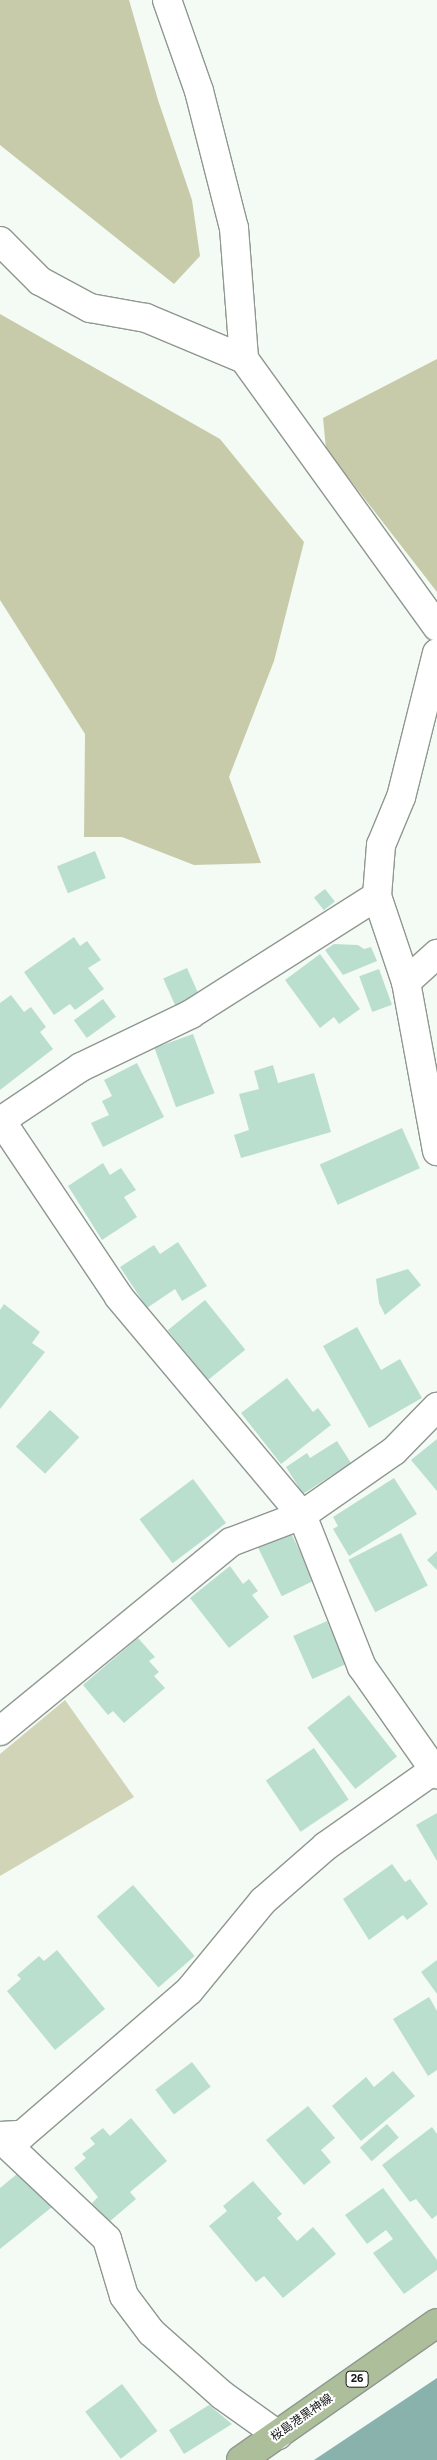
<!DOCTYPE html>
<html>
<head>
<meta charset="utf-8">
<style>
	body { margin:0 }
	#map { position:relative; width:437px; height:2460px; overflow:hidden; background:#f3fbf4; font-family:Figtree,"Noto Sans JP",sans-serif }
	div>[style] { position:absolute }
	.green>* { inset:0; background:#d1d4b7 }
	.forest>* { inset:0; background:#c8cbaa }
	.water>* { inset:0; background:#8ab2ad }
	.building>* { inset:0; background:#bbdfcf; transform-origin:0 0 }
	.roads { filter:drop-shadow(1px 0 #8f9790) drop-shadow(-1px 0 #8f9790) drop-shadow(0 1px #8f9790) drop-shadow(0 -1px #8f9790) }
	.street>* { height:28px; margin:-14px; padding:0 14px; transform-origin:14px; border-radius:14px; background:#fff }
	.primary>* { height:28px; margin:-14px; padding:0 14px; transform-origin:14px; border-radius:14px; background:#adbf9a }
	span { translate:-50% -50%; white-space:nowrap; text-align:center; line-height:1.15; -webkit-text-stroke:4px #fff; paint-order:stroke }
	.shield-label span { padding:1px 4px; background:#fff; border:1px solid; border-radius:4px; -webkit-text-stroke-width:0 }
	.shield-label { font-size:11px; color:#131614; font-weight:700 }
	.street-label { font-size:12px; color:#131614 }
</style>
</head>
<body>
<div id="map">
	<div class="green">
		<i style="clip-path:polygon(65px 1700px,134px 1797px,0 1876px,0 1754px)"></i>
	</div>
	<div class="forest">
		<i style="clip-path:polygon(0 0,129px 0,158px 100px,192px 200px,200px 256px,174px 284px,0 145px)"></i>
		<i style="clip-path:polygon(0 314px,220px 439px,304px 542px,274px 661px,229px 777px,261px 863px,194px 865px,122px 837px,84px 837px,85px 734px,0 600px)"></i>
		<i style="clip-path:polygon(437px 359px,437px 592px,326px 449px,323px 418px)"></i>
	</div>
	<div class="water">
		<i style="clip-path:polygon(437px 2378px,437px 2460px,314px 2460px)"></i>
	</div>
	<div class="building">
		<i style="left:95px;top:851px;width:29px;height:41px;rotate:68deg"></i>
		<i style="left:325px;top:889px;width:16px;height:14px;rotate:52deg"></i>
		<i style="clip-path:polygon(74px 937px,80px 946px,87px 941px,101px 960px,88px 968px,104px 989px,75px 1010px,70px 1004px,54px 1015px,24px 972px)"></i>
		<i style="clip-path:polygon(334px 944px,358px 945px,364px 949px,371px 947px,377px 961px,343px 975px,325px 950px)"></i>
		<i style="clip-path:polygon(320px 954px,360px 1009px,339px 1024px,334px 1017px,320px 1028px,285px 980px)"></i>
		<i style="left:187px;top:968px;width:30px;height:26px;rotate:66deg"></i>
		<i style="left:379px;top:969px;width:38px;height:21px;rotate:70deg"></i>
		<i style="clip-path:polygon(11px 995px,24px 1012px,31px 1007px,46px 1027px,40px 1032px,53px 1049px,0 1090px,0 1003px)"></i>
		<i style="left:103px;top:999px;width:22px;height:36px;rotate:54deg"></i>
		<i style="left:193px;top:1034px;width:63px;height:41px;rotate:70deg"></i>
		<i style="clip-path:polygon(137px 1063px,164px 1117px,103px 1147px,91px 1123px,109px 1115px,102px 1101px,112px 1096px,104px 1080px)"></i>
		<i style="clip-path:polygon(273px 1065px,278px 1083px,314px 1073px,331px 1132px,241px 1158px,234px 1135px,249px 1130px,239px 1094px,259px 1089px,254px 1071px)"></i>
		<i style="left:402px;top:1128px;width:44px;height:90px;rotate:66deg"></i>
		<i style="clip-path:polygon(103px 1163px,110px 1175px,121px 1168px,136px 1190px,124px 1197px,137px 1217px,102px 1240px,68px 1186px)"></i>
		<i style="clip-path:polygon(178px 1242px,207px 1286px,182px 1301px,175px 1289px,147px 1308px,120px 1267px,154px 1245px,160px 1254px)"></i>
		<i style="clip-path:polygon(408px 1269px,421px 1285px,385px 1315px,379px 1303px,376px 1279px)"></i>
		<i style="left:205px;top:1300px;width:64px;height:48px;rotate:51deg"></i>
		<i style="clip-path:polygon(4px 1304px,40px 1332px,32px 1343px,45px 1352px,0 1409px,0 1310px)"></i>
		<i style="clip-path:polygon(357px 1327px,381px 1370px,400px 1359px,422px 1398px,369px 1428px,323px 1346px)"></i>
		<i style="clip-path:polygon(287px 1378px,313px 1412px,318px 1408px,331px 1425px,281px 1464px,241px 1413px)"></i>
		<i style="left:50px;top:1410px;width:40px;height:50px;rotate:43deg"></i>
		<i style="clip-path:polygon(437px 1439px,437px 1491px,411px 1460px)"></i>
		<i style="clip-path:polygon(337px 1441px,351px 1463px,303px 1494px,286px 1467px,307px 1453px,310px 1458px)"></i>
		<i style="clip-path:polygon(394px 1478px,417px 1514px,349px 1556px,333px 1529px,338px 1526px,333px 1517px)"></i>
		<i style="left:193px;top:1479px;width:55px;height:67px;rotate:53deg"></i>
		<i style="left:290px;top:1531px;width:55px;height:36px;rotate:64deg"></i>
		<i style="left:401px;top:1533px;width:59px;height:59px;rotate:63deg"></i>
		<i style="clip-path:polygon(437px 1551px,437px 1570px,427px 1560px)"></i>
		<i style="clip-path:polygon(230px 1566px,243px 1584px,249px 1579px,258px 1591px,252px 1595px,269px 1617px,229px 1648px,190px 1598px)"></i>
		<i style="left:327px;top:1621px;width:47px;height:37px;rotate:66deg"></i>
		<i style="clip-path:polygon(138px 1638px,155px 1657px,149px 1661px,159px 1672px,154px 1676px,165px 1688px,124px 1723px,113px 1711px,108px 1715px,83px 1685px)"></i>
		<i style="left:349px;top:1695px;width:78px;height:53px;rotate:52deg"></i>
		<i style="left:314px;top:1748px;width:62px;height:58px;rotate:56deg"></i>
		<i style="clip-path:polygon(437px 1813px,437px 1861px,416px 1825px)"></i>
		<i style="clip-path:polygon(392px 1864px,405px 1882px,410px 1879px,428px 1904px,407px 1920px,403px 1915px,369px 1940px,343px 1899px)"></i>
		<i style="left:133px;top:1885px;width:94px;height:48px;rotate:49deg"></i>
		<i style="clip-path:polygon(57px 1950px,105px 2009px,55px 2050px,7px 1991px,21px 1979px,17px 1975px,39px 1956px,44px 1961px)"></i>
		<i style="clip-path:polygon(437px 1960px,437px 1994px,421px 1972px)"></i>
		<i style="clip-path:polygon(429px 1997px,437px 2011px,437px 2070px,428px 2076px,393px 2019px)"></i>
		<i style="left:192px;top:2062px;width:31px;height:46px;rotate:53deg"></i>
		<i style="clip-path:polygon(393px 2071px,415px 2096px,361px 2141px,332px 2106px,366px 2077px,374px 2087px)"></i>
		<i style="clip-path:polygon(308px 2106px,335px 2138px,321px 2150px,331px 2162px,304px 2185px,266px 2140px)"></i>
		<i style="clip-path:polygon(131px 2118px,167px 2161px,130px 2192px,136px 2199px,109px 2222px,92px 2203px,98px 2197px,74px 2168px,86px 2158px,82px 2154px,95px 2144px,90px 2138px,103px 2128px,110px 2136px)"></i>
		<i style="left:387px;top:2124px;width:18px;height:36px;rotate:49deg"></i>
		<i style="clip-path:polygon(432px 2127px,437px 2134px,437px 2215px,432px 2219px,416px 2199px,410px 2202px,382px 2165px)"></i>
		<i style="clip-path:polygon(22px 2170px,52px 2207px,0 2249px,0 2188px)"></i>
		<i style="clip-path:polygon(253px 2181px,282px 2214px,277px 2218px,297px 2241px,313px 2227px,336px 2254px,283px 2298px,264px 2276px,256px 2282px,209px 2226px,227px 2211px,223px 2206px)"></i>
		<i style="clip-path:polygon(383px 2188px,437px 2260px,437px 2270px,404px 2294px,373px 2253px,393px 2239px,386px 2230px,367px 2244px,345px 2215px)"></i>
		<i style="left:122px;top:2384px;width:59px;height:46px;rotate:53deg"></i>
		<i style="clip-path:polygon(209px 2405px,232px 2424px,184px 2454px,169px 2430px)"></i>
	</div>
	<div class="roads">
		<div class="street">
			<i style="left:167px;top:0;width:96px;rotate:70.6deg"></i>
			<i style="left:199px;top:91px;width:141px;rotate:75.7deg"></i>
			<i style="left:234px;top:228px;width:131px;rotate:85.6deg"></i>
			<i style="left:244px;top:359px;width:330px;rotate:54.2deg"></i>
			<i style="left:0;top:241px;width:57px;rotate:45deg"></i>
			<i style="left:40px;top:281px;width:57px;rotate:28.4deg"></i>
			<i style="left:90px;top:308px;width:57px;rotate:10.1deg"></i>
			<i style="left:146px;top:318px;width:106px;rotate:22.7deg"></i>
			<i style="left:437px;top:653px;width:148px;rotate:104deg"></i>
			<i style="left:401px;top:797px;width:52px;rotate:112.6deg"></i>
			<i style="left:381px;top:845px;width:51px;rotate:94.5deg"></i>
			<i style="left:377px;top:896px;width:91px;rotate:71.4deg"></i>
			<i style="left:406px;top:982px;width:172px;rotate:79.6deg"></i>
			<i style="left:406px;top:982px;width:42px;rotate:-42.1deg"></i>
			<i style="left:0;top:1119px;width:214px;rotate:56.2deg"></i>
			<i style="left:119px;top:1297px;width:285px;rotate:50deg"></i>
			<i style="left:302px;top:1515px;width:163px;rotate:68.5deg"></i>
			<i style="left:362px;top:1667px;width:131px;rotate:55deg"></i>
			<i style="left:2px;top:1120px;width:95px;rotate:-33.9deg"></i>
			<i style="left:81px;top:1067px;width:122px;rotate:-25.7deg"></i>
			<i style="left:191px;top:1014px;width:220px;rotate:-32.4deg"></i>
			<i style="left:0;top:1731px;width:298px;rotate:-39.3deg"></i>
			<i style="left:231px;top:1542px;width:76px;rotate:-20.8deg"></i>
			<i style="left:302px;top:1515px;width:112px;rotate:-34.8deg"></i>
			<i style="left:394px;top:1451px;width:62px;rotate:-45.7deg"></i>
			<i style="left:0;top:2136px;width:22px;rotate:-3deg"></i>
			<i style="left:22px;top:2135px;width:221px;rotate:-40.8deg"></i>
			<i style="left:189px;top:1991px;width:117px;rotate:-50.6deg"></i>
			<i style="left:263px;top:1901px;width:84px;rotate:-41.1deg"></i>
			<i style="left:326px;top:1846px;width:132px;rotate:-35.1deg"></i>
			<i style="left:0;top:2138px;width:147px;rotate:43.3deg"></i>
			<i style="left:107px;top:2239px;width:59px;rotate:73.4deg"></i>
			<i style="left:124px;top:2296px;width:45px;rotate:53.1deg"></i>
			<i style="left:151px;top:2332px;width:95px;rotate:41.6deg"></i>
			<i style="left:222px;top:2395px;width:69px;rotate:35.5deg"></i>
		</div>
		<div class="primary">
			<i style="left:241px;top:2460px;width:239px;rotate:-35deg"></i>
		</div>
	</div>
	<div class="shield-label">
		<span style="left:357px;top:2379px">26</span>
	</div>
	<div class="street-label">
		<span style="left:302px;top:2418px;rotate:-35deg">桜島港黒神線</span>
	</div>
</div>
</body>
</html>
